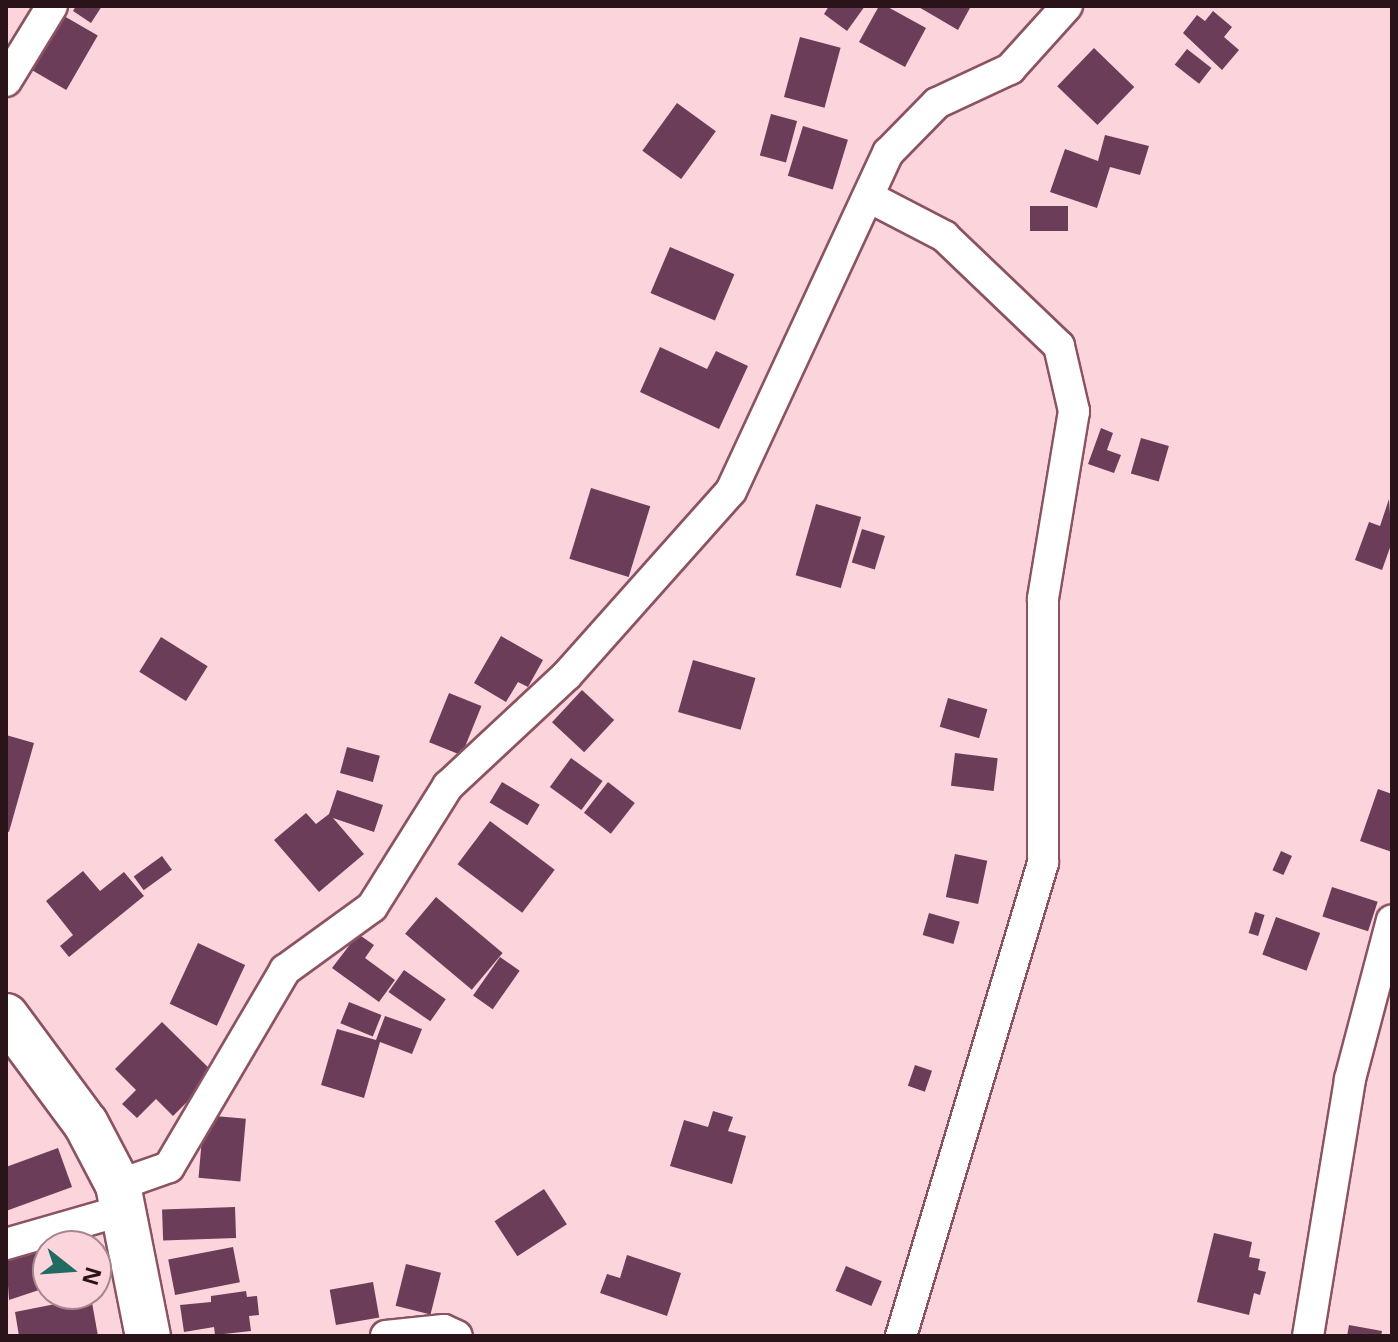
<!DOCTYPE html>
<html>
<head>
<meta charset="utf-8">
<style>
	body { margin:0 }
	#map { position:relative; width:1398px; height:1342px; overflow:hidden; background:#fbd4dc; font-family:"Open Sans",sans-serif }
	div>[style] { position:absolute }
	.building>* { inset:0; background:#6c3d59; transform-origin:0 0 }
	.roads { filter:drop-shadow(2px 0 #8b5361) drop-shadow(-2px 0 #8b5361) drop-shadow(0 2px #8b5361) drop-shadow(0 -2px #8b5361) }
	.minor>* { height:30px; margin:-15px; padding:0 15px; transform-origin:15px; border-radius:15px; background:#fff }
	.primary>* { height:44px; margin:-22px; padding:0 22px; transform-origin:22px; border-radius:22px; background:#fff }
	span { translate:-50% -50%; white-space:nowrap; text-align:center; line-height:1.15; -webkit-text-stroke:8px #fbd4dc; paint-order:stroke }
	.frame { position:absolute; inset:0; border:8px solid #2a1319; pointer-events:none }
	.north { position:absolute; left:32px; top:1230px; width:80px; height:80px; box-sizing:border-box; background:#fbd4dc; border:2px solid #a7878e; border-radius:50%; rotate:107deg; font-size:22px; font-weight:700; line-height:32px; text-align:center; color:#2a1319 }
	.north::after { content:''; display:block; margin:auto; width:28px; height:36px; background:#226b63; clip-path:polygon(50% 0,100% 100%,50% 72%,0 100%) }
</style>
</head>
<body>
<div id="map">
	<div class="building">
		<i style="clip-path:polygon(76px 6px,102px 6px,91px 23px,73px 11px)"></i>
		<i style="clip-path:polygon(829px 6px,865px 6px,847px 31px,824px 14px)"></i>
		<i style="clip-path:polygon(879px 6px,886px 6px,926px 28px,905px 67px,859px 42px)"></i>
		<i style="clip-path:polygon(917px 6px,971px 6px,958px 30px)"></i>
		<i style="clip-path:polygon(1213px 11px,1232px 27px,1224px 37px,1239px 50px,1222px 70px,1183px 33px,1197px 15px,1205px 21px)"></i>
		<i style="left:64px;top:16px;width:39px;height:63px;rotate:30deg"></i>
		<i style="left:800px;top:37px;width:42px;height:62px;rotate:15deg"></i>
		<i style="left:1094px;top:48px;width:56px;height:53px;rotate:44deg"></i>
		<i style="left:1187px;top:49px;width:31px;height:20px;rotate:38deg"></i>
		<i style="left:677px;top:103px;width:48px;height:59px;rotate:36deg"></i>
		<i style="left:771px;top:114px;width:27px;height:43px;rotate:15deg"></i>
		<i style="left:803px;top:126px;width:47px;height:52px;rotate:17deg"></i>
		<i style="clip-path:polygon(1105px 135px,1149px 146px,1140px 175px,1110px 167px,1097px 208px,1050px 192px,1065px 149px,1098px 161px)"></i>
		<i style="left:1068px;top:206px;width:25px;height:38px;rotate:90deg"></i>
		<i style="left:670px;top:247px;width:70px;height:50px;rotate:23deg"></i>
		<i style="clip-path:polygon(660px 347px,707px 369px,716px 351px,748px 366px,719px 429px,640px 392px)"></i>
		<i style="clip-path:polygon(1101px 428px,1113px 433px,1107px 450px,1121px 455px,1114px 473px,1088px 464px)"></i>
		<i style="left:1141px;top:438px;width:29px;height:37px;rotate:16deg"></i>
		<i style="left:591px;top:488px;width:62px;height:74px;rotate:17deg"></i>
		<i style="clip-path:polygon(1389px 499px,1392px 542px,1382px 570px,1355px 560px,1369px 522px,1380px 526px)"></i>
		<i style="left:816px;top:504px;width:47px;height:74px;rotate:16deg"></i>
		<i style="left:862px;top:529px;width:24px;height:35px;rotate:17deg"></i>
		<i style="clip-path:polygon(501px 636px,543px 660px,528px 687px,518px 682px,506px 702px,474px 683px)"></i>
		<i style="left:161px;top:637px;width:55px;height:41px;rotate:32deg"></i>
		<i style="left:693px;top:660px;width:65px;height:54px;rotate:16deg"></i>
		<i style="left:582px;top:690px;width:44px;height:44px;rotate:43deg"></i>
		<i style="left:449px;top:693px;width:35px;height:53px;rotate:22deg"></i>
		<i style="left:948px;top:698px;width:41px;height:30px;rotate:16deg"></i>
		<i style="clip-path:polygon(6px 735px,34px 743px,9px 832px,6px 831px)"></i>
		<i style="left:347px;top:747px;width:34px;height:27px;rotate:15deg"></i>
		<i style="left:955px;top:753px;width:43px;height:33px;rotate:7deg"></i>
		<i style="left:571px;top:758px;width:39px;height:36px;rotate:36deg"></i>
		<i style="left:502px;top:782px;width:44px;height:24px;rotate:31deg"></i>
		<i style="left:608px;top:782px;width:34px;height:39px;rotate:38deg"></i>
		<i style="clip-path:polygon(1378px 789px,1392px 794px,1392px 852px,1360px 841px)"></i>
		<i style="clip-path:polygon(337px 790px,383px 805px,374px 832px,333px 818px,364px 854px,319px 892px,274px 840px,306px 813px,316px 824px,329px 814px)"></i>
		<i style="left:490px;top:821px;width:81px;height:54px;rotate:37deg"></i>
		<i style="left:1281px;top:851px;width:12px;height:21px;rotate:24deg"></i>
		<i style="left:955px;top:854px;width:33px;height:44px;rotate:12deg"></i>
		<i style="left:162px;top:856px;width:17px;height:35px;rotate:54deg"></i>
		<i style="clip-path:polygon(83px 871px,100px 891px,124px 872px,144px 896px,69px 957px,60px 946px,73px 935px,46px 901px)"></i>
		<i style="left:1332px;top:887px;width:48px;height:31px;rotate:18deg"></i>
		<i style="left:436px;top:897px;width:87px;height:48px;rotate:40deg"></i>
		<i style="left:1255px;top:912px;width:10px;height:22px;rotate:17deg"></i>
		<i style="left:929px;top:913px;width:32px;height:23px;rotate:16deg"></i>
		<i style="left:1276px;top:917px;width:47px;height:40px;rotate:20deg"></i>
		<i style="clip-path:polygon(358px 934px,374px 945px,365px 958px,395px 980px,379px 1002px,332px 968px)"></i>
		<i style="left:198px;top:943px;width:52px;height:67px;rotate:25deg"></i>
		<i style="left:500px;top:957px;width:24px;height:47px;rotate:35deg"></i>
		<i style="left:404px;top:970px;width:51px;height:27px;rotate:35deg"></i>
		<i style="left:349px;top:1002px;width:35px;height:23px;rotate:22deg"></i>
		<i style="clip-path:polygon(385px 1016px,422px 1029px,412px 1054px,380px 1042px,364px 1098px,321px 1085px,337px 1029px,376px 1040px)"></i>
		<i style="clip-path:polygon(162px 1022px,215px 1074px,173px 1116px,156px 1099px,137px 1118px,122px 1104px,136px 1090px,115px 1069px)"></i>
		<i style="left:915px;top:1065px;width:18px;height:22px;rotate:19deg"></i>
		<i style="clip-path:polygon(713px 1111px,733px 1117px,728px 1131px,746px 1136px,732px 1184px,670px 1166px,684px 1120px,708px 1127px)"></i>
		<i style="left:204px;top:1115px;width:42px;height:63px;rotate:5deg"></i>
		<i style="clip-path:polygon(58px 1148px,72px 1187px,6px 1211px,6px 1167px)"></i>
		<i style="left:544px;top:1189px;width:42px;height:59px;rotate:57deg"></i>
		<i style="left:235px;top:1207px;width:31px;height:73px;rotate:88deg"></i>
		<i style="clip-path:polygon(1214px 1233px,1252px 1242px,1249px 1257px,1260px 1259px,1258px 1270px,1266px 1272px,1260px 1295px,1254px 1293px,1249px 1315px,1197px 1302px)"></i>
		<i style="clip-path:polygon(59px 1239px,61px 1246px,48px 1246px,48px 1287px,9px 1300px,6px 1257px)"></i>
		<i style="left:233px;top:1247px;width:36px;height:66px;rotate:79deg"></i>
		<i style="clip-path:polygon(627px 1255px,681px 1273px,667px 1316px,600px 1293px,607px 1274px,620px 1278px)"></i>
		<i style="left:406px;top:1264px;width:36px;height:43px;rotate:14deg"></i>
		<i style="left:846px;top:1266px;width:39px;height:27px;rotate:23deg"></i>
		<i style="left:373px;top:1282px;width:36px;height:44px;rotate:80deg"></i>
		<i style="clip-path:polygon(246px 1291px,247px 1297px,257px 1296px,259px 1315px,249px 1316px,251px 1331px,215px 1335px,214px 1327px,184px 1332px,180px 1305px,211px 1302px,211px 1296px)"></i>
		<i style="clip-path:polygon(91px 1297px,98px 1336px,19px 1336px,15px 1312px)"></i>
		<i style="clip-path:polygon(1349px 1325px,1382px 1331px,1381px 1336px,1347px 1336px)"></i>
	</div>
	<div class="roads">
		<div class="minor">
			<i style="left:6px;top:81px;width:88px;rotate:-58.5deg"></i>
			<i style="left:869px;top:197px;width:85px;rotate:27.5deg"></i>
			<i style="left:944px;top:236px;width:159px;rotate:43.7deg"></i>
			<i style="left:1059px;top:346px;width:67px;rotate:77deg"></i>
			<i style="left:1074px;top:411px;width:191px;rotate:99.4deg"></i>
			<i style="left:1043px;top:599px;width:264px;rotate:90deg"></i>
			<i style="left:1043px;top:863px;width:494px;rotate:106.7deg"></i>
			<i style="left:118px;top:1185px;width:54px;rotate:-19.4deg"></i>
			<i style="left:169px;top:1167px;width:229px;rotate:-59.5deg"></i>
			<i style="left:285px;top:970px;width:107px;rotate:-35.9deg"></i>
			<i style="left:372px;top:907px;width:143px;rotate:-57.9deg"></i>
			<i style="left:448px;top:786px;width:163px;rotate:-43deg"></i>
			<i style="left:567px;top:675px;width:246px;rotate:-48.3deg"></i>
			<i style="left:731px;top:491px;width:373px;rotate:-65.1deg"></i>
			<i style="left:888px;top:153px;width:70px;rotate:-45.6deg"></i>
			<i style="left:937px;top:103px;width:81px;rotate:-25deg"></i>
			<i style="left:1010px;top:69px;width:85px;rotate:-47.9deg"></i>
			<i style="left:6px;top:1244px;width:123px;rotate:-16.1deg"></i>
			<i style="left:386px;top:1336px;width:58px;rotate:-5.9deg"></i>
			<i style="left:444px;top:1330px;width:14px;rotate:25deg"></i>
			<i style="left:1308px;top:1336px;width:260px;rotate:-80.7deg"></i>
			<i style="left:1350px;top:1079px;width:164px;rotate:-75.2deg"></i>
		</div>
		<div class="primary">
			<i style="left:6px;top:1016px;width:134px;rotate:53.5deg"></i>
			<i style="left:86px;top:1124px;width:69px;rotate:62.3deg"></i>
			<i style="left:118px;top:1185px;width:154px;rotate:78.8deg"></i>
		</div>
	</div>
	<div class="frame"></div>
	<div class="north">N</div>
</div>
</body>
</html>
